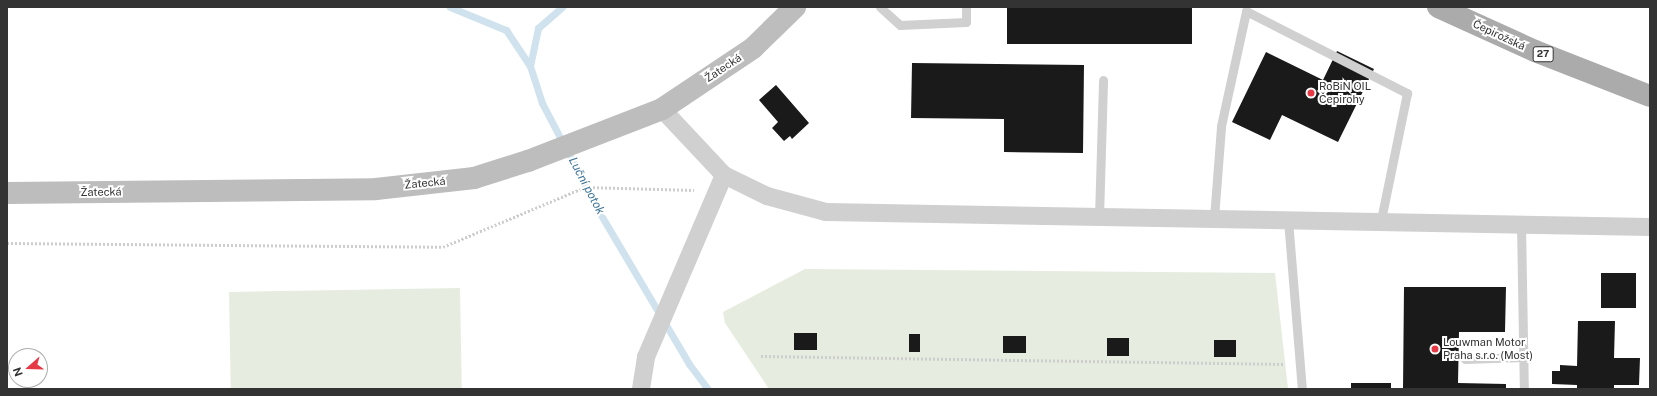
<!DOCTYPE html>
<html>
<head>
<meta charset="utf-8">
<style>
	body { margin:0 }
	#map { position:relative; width:1657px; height:396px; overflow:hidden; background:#fff; font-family:"Public Sans",sans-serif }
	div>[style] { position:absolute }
	.green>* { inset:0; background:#e6ecdf; transform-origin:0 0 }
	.stream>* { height:7px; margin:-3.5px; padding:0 3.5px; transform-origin:3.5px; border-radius:3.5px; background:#cfe2ee }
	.building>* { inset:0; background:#1a1a1a; transform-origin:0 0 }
	.path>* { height:2.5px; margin-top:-1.25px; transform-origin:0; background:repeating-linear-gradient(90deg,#cdcdcd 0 2px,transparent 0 4px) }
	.lane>* { height:9px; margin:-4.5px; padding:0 4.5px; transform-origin:4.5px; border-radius:4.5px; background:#d0d0d0 }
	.street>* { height:18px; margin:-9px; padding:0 9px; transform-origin:9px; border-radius:9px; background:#d0d0d0 }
	.secondary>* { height:22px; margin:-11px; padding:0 11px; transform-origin:11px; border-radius:11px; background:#bdbdbd }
	.primary>* { height:22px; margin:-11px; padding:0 11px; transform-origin:11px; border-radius:11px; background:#ababab }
	.dots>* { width:11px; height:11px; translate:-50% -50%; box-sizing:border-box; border:2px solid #fff; border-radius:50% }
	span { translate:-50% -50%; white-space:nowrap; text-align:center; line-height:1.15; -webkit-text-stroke:4px #fff; paint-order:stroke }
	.shield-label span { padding:1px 3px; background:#fff; border:1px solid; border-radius:3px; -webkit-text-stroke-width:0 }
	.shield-label { font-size:10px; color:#333; font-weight:700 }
	.street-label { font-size:11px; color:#333 }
	.poi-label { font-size:11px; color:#333 }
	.left { translate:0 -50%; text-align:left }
	.water-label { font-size:12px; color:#3f7597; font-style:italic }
	.frame { position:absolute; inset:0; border:8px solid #333; pointer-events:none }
	.north { position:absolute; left:8px; top:348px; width:40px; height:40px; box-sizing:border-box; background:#fff; border:1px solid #adadad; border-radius:50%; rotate:250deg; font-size:11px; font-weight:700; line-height:16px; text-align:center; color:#333 }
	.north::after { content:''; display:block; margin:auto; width:14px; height:18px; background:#e63946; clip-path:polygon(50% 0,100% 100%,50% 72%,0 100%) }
</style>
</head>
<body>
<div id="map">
	<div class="green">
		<i style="clip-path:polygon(805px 269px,1275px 273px,1288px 389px,769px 389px,725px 323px,723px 312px)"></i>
		<i style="left:460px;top:288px;width:101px;height:231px;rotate:89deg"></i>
	</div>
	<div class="stream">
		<i style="left:450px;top:7px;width:61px;rotate:22.3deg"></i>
		<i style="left:506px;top:30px;width:43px;rotate:56.3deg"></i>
		<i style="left:530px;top:66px;width:39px;rotate:72deg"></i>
		<i style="left:542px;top:103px;width:121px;rotate:62.4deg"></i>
		<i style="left:598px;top:210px;width:179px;rotate:59.4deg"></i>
		<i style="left:689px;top:364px;width:31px;rotate:53deg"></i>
		<i style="left:530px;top:66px;width:39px;rotate:-78deg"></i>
		<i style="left:538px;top:28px;width:32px;rotate:-41deg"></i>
	</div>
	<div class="building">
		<i style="left:1007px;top:7px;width:185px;height:37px"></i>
		<i style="clip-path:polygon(1337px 51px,1374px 69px,1338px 142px,1282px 115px,1270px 140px,1232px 122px,1266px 52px,1323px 80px)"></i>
		<i style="clip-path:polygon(912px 63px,1084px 65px,1083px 153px,1004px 152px,1004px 119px,911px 118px)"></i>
		<i style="clip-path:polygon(776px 85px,809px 123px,792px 139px,790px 136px,784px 141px,772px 128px,778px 122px,759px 100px)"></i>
		<i style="left:1601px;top:273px;width:35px;height:35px"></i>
		<i style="clip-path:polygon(1404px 287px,1506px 287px,1505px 332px,1459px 332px,1458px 383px,1506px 384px,1506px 389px,1403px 389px)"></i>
		<i style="clip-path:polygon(1578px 321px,1615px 321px,1614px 358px,1640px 358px,1639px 385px,1614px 385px,1614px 389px,1577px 389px,1577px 385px,1552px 384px,1552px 371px,1560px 371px,1560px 365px,1577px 366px)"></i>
		<i style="left:794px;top:333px;width:23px;height:17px"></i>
		<i style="left:909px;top:334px;width:11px;height:18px"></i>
		<i style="left:1003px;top:336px;width:23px;height:17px"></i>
		<i style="left:1107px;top:338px;width:22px;height:18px"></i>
		<i style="left:1214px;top:340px;width:22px;height:17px"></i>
		<i style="left:1351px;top:383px;width:40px;height:6px"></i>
	</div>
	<div class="path">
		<i style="left:7px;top:243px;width:436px;rotate:0.5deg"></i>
		<i style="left:443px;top:247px;width:154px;rotate:-22.9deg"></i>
		<i style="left:585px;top:187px;width:109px;rotate:1.6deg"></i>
		<i style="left:761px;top:356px;width:523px;rotate:0.88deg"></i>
	</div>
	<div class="lane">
		<i style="left:880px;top:7px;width:27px;rotate:42deg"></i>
		<i style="left:900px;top:25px;width:66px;rotate:-2.6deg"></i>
		<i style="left:966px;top:22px;width:15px;rotate:-90deg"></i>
		<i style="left:1099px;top:217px;width:137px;rotate:-88.3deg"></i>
		<i style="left:1214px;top:218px;width:92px;rotate:-85.6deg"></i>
		<i style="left:1221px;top:126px;width:118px;rotate:-77.7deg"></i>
		<i style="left:1246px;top:11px;width:181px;rotate:27deg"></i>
		<i style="left:1407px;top:93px;width:130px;rotate:101.6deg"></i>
		<i style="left:1288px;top:220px;width:170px;rotate:85.3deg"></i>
		<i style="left:1521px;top:224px;width:165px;rotate:89deg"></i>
		<i style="left:1465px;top:359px;width:59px;rotate:-1.9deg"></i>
	</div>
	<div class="street">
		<i style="left:662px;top:109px;width:91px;rotate:46.8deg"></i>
		<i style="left:724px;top:175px;width:48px;rotate:26deg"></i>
		<i style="left:767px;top:196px;width:61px;rotate:15.2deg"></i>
		<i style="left:826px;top:212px;width:824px;rotate:1.04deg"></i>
		<i style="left:641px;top:389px;width:32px;rotate:-81deg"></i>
		<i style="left:646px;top:357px;width:198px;rotate:-66.8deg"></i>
	</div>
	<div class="secondary">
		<i style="left:7px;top:193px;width:369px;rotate:-0.6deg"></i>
		<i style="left:376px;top:189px;width:99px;rotate:-6.4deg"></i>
		<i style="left:474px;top:178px;width:57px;rotate:-17.5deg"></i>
		<i style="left:528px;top:161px;width:144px;rotate:-21.2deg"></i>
		<i style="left:662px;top:109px;width:110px;rotate:-33.8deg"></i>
		<i style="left:753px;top:48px;width:59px;rotate:-44.3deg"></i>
	</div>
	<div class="primary">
		<i style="left:1438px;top:7px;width:107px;rotate:24.4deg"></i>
		<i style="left:1535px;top:51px;width:123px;rotate:21.4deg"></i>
	</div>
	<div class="dots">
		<i style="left:1311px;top:93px;background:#e63946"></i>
		<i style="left:1435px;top:349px;background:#e63946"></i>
	</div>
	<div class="shield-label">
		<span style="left:1543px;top:54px">27</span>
	</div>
	<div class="street-label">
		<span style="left:1499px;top:35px;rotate:25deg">Čepirožská</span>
		<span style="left:723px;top:68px;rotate:-34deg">Žatecká</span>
		<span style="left:425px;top:183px;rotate:-6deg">Žatecká</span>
		<span style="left:101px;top:192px;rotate:-1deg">Žatecká</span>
	</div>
	<div class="poi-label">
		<span class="left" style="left:1319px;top:93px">RoBiN OIL<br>Čepirohy</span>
		<span class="left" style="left:1443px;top:349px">Louwman Motor<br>Praha s.r.o. (Most)</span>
	</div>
	<div class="water-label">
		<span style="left:586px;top:186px;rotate:62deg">Luční potok</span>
	</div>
	<div class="frame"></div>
	<div class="north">N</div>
</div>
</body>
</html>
